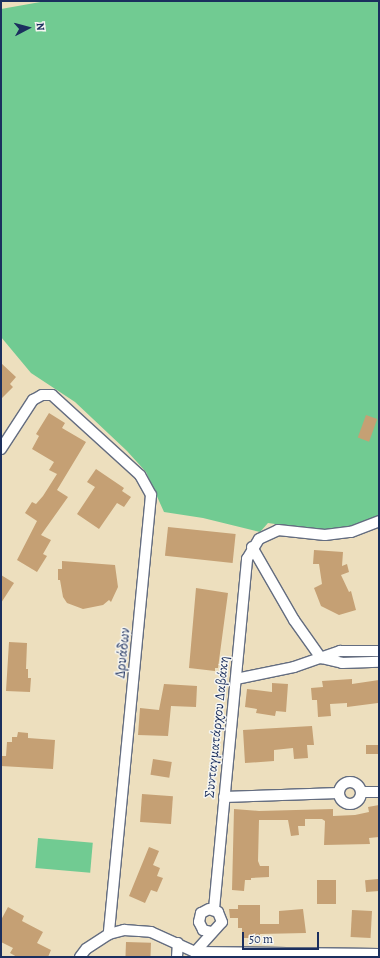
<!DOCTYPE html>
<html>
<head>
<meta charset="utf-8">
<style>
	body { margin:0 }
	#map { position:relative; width:380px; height:958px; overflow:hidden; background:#eddfbe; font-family:Alegreya,serif }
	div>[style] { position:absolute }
	.green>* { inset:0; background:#71cb92; transform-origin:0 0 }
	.building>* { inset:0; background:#c5a074; transform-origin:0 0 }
	.roads { filter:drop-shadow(1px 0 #646d80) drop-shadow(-1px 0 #646d80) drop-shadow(0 1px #646d80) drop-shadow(0 -1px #646d80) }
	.street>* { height:10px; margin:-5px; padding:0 5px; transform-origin:5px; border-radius:5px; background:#fff }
	.street>.ring { margin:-5px; padding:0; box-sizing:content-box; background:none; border:10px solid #fff; border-radius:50% }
	span { translate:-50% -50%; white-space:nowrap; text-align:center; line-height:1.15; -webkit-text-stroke:3px #f6f6f2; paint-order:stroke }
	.street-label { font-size:14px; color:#1b2f5e }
	.frame { position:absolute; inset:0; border:2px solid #1b2f5e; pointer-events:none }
	.north { position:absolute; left:8px; top:8px; width:40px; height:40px; -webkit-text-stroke:3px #f6f6f2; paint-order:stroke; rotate:84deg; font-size:11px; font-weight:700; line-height:16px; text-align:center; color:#1b2f5e }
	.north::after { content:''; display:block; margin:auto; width:14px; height:18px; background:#1b2f5e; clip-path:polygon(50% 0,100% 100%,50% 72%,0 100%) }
	.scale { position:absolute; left:242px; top:932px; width:77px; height:18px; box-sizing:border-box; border:2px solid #1b2f5e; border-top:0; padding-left:5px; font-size:12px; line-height:14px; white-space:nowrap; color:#1b2f5e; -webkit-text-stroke:3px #f6f6f2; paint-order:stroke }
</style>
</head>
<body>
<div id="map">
	<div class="green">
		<i style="clip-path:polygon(46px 1px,379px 1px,379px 516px,348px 529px,325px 531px,268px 523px,260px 532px,203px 518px,164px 512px,146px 472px,127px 451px,75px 402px,31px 373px,1px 337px,1px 9px)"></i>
		<i style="left:38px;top:838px;width:55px;height:30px;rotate:5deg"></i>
	</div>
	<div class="building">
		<i style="clip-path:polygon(1px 363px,16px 377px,10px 384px,13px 387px,1px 399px)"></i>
		<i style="clip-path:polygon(49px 413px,65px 423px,62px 428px,86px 442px,57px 490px,68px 497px,41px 535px,51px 540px,43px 554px,47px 556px,37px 572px,17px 560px,37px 521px,25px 513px,32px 502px,36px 504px,43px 496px,57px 474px,49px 470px,54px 462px,32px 449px,39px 436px,36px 434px)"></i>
		<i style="left:366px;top:415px;width:12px;height:24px;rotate:20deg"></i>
		<i style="clip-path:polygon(96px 469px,124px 488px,122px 491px,131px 497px,124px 507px,117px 503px,99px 529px,77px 514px,95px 487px,87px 482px)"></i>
		<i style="left:168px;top:527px;width:68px;height:29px;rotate:6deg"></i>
		<i style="clip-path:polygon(314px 550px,343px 552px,342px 566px,347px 564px,349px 572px,341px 575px,349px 592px,351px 591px,356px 610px,339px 615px,321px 606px,314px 588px,322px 584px,319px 564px,313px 564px)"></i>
		<i style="clip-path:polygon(62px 561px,115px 565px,118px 587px,111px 602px,109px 600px,103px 605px,83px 609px,67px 603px,63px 597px,60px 580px,58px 580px,58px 569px,62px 569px)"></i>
		<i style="clip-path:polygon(1px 575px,14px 583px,1px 603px)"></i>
		<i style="clip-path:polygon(196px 588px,228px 593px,218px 668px,215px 668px,215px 671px,189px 668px)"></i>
		<i style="clip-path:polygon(9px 642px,27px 643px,26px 669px,28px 669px,28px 678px,31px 678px,30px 692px,6px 691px)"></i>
		<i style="clip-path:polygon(352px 679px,352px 684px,379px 680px,378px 703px,347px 707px,347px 703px,330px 704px,331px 716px,318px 717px,317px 700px,312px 700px,311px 688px,323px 687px,322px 681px)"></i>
		<i style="clip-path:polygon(272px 683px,288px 684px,286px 712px,276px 711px,275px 716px,256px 713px,257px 709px,245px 707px,247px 689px,272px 692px)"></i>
		<i style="clip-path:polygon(164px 684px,197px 686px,196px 707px,171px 706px,168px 736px,138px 735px,140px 708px,159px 710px)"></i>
		<i style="clip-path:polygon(312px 726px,314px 745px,307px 745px,308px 758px,294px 759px,293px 748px,274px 750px,274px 761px,245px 763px,243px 730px)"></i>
		<i style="clip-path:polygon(18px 732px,28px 733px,28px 738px,55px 740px,53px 769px,1px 766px,1px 756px,6px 756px,7px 742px,12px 742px,12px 737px,17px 737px)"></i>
		<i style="left:379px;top:745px;width:9px;height:13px;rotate:90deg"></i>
		<i style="left:153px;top:759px;width:19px;height:16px;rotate:9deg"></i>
		<i style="left:142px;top:794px;width:31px;height:28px;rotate:4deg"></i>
		<i style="clip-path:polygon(379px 805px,379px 837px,369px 838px,370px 844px,324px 845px,325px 821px,322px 819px,305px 819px,305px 826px,298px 826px,299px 835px,291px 836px,288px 820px,259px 820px,258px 861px,260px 866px,269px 866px,269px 877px,251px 878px,251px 880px,245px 880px,244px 891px,232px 890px,234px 809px,259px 811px,333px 809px,333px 816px,355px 815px,369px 812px,368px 807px)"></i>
		<i style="clip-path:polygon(149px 847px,159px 851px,153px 865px,160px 868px,157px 876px,163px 878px,157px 892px,151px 890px,145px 903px,129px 896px)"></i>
		<i style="left:378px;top:879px;width:12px;height:13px;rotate:85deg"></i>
		<i style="left:317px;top:880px;width:19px;height:24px"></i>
		<i style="clip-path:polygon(238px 905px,260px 905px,260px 924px,279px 924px,279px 911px,303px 909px,306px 933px,260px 934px,260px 938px,242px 938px,242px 928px,238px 928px,238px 918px,230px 918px,229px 909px,238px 909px)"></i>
		<i style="clip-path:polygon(8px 907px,24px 916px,22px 921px,43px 932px,37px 943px,51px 950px,48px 957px,17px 957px,10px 953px,13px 948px,1px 942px,1px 920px)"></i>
		<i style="left:352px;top:910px;width:20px;height:27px;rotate:3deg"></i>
		<i style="left:126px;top:942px;width:25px;height:15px;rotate:2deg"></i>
	</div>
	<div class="roads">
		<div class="street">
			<i style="left:1px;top:449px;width:59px;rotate:-56.9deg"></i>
			<i style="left:33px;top:400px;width:10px;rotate:-29deg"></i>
			<i style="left:42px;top:395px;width:10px"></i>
			<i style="left:52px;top:395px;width:119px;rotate:42.3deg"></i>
			<i style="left:140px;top:475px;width:23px;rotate:61deg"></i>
			<i style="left:151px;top:495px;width:441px;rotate:95.5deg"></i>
			<i style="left:109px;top:934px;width:27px;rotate:147deg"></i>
			<i style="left:86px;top:949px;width:10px;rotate:127deg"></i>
			<i style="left:252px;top:547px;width:84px;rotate:60.1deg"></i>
			<i style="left:294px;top:620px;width:47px;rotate:54.6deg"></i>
			<i style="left:321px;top:658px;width:22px;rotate:13deg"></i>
			<i style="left:342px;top:663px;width:37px;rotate:-2deg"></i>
			<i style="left:236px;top:679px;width:59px;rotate:-11.7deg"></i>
			<i style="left:294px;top:667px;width:49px;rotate:-19.2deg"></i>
			<i style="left:340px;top:651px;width:39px"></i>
			<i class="ring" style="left:339px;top:782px;width:12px;height:12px"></i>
			<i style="left:361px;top:792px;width:18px"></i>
			<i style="left:224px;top:797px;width:115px;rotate:-2deg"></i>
			<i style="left:214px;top:909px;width:352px;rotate:-84.6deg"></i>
			<i style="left:247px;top:559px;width:23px;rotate:-59deg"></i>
			<i style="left:259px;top:539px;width:21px;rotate:-25deg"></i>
			<i style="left:278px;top:530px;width:47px;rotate:6.1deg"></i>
			<i style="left:325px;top:535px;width:26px;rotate:-7deg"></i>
			<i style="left:351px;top:532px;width:30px;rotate:-21deg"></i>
			<i style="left:109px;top:934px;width:16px;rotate:-15deg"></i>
			<i style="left:124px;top:930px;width:27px;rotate:4deg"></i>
			<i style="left:151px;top:932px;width:48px;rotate:24.4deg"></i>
			<i style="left:195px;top:952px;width:184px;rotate:0.6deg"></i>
			<i style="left:195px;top:952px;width:40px;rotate:-48deg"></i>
			<i style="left:222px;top:922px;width:11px;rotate:-112deg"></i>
			<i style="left:218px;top:912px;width:9px;rotate:-162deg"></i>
			<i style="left:209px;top:909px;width:9px;rotate:153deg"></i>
			<i style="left:201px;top:913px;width:9px;rotate:103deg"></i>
			<i style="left:199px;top:922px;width:9px;rotate:63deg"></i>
			<i style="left:203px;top:930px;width:9px;rotate:13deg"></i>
			<i style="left:177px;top:957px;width:14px;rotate:-86deg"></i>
		</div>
	</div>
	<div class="street-label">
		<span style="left:123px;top:653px;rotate:-84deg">Δρυάδων</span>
		<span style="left:217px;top:727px;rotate:-84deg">Συνταγματάρχου Δαβάκη</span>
	</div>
	<div class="frame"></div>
	<div class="north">N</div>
	<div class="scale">50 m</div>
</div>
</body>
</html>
